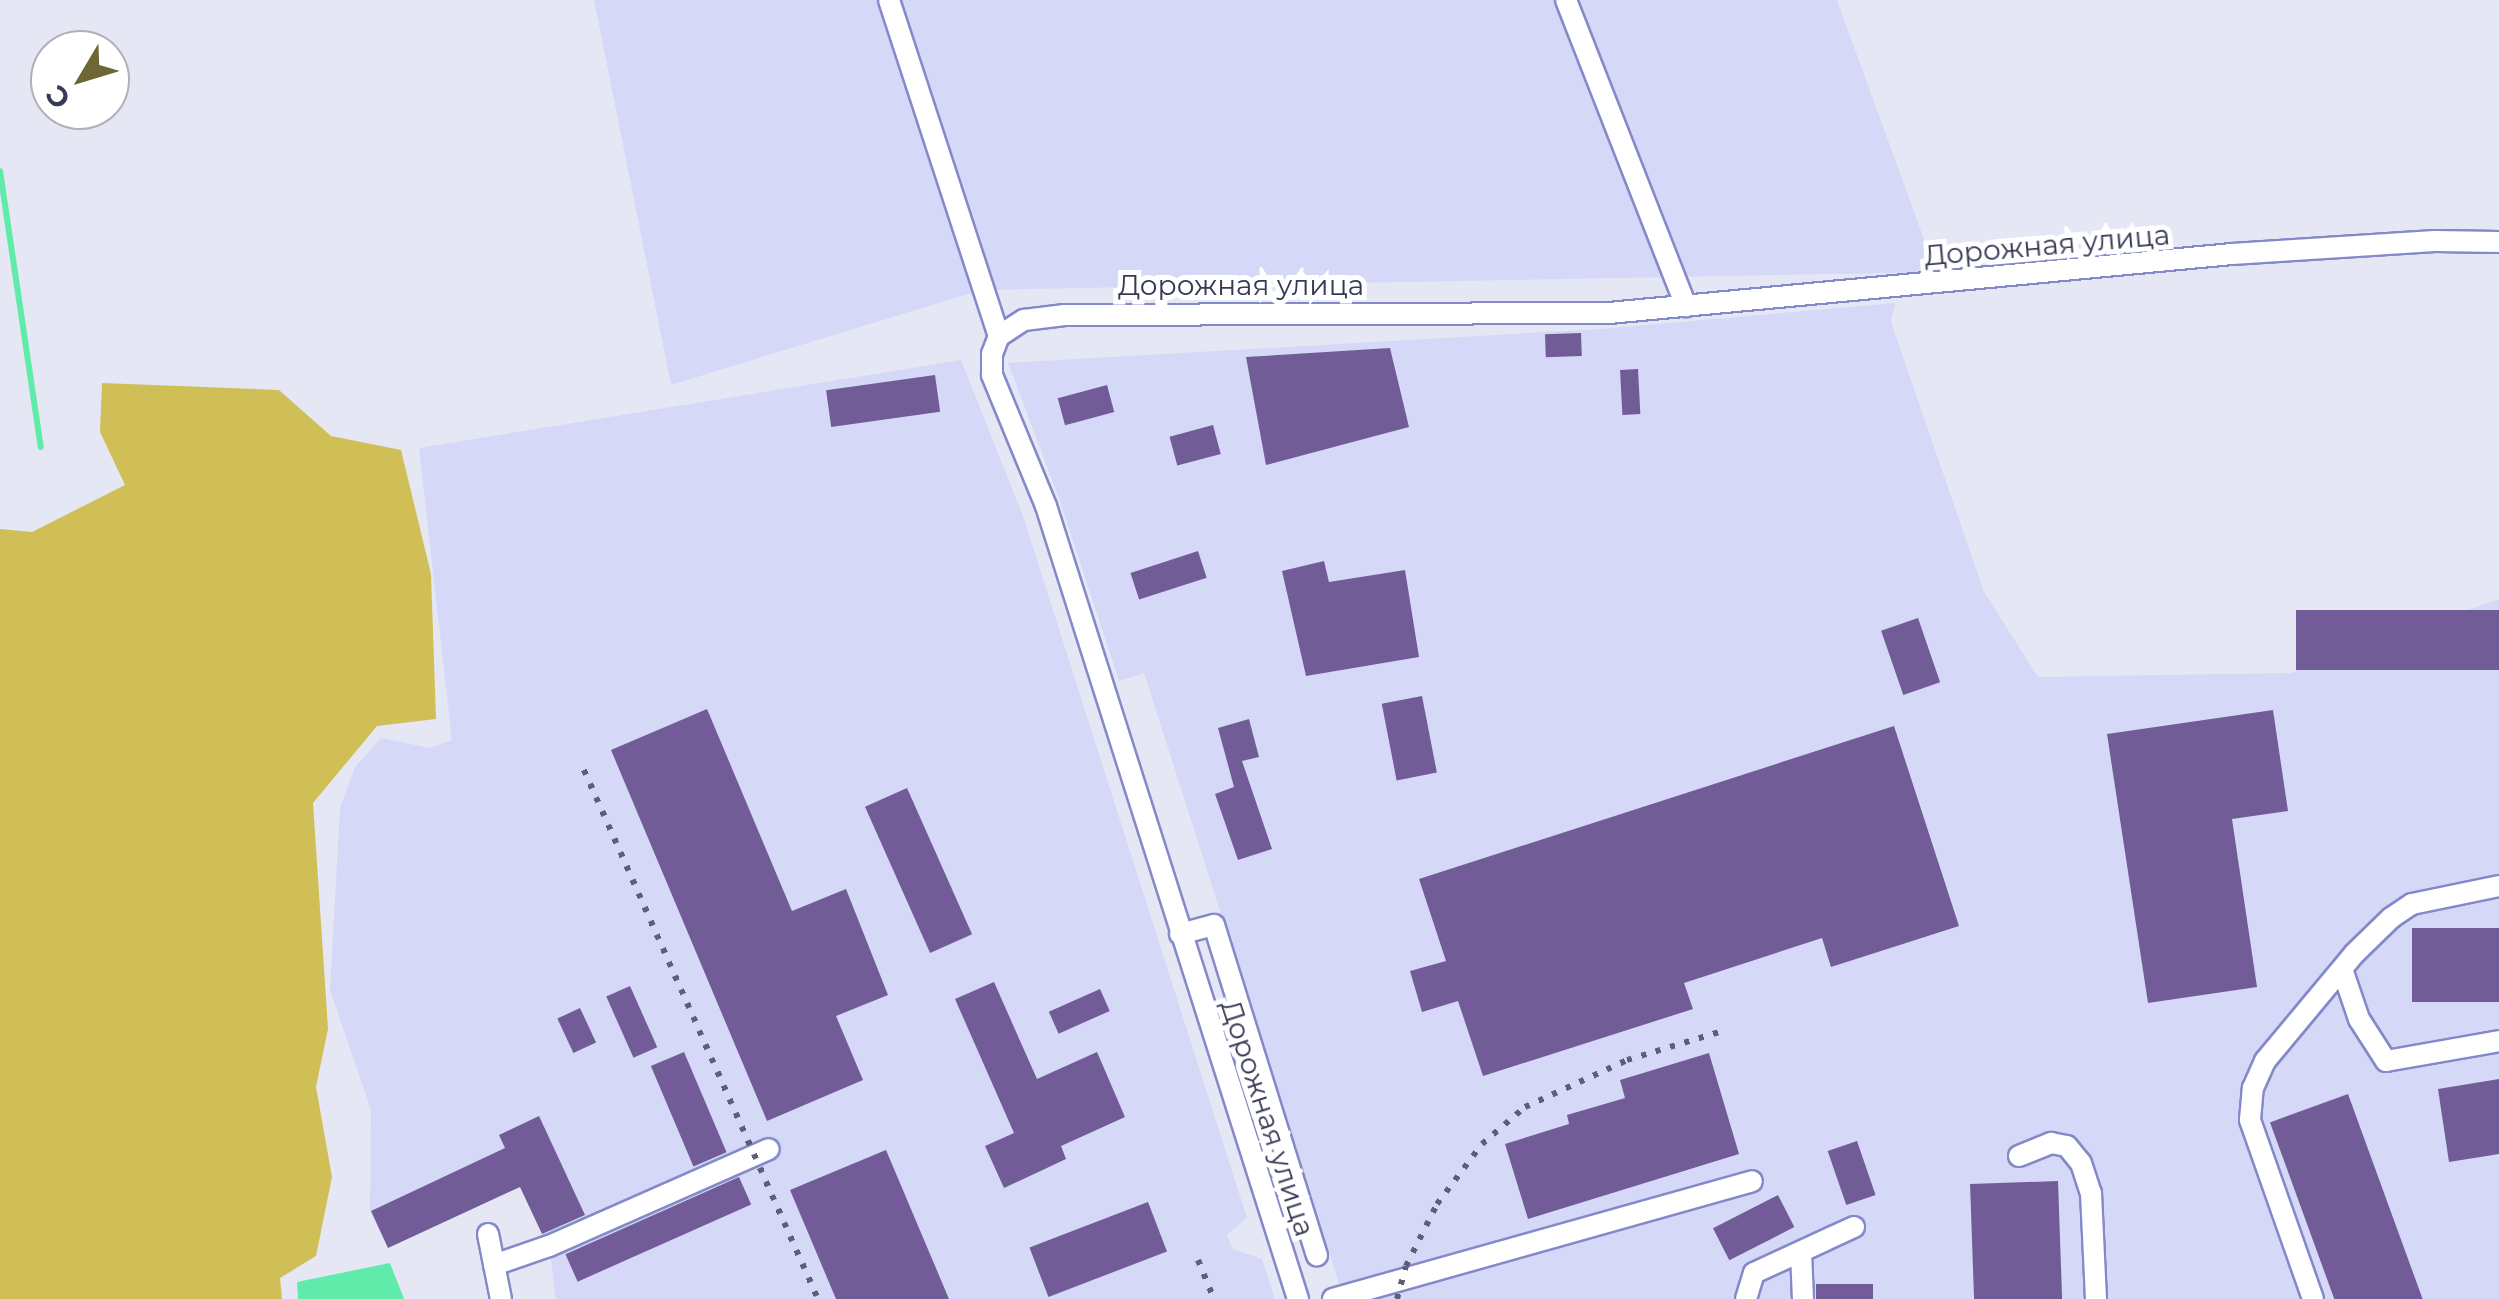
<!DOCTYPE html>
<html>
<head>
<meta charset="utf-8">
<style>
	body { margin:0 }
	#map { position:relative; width:2499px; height:1299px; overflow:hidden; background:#e5e7f5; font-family:Montserrat,sans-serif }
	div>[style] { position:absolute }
	.built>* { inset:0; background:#d5d9f7 }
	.green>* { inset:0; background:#d0bf57 }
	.water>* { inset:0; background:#60ebaa }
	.stream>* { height:6px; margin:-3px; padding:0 3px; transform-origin:3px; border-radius:3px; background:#60ebaa }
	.building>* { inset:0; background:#725c98; transform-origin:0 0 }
	.roads { filter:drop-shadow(2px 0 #8489c9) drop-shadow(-2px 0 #8489c9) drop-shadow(0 2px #8489c9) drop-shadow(0 -2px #8489c9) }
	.minor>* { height:20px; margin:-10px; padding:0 10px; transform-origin:10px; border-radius:10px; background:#fff }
	.rail>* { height:6px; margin-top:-3px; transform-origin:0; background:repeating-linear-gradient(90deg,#5d5f78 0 5px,transparent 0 15px) }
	span { translate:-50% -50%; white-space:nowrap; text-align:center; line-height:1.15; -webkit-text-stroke:10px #fff; paint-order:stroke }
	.street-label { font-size:28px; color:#373955 }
	.north { position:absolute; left:30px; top:30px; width:100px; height:100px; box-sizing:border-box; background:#fff; border:2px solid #afb0bb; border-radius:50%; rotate:232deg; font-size:28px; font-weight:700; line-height:40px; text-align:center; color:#373955 }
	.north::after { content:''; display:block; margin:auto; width:35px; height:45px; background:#6e6633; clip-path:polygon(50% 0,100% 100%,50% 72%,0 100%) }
</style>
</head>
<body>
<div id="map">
	<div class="built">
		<i style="clip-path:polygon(594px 0,1837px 0,1936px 272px,981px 290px,671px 385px)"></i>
		<i style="clip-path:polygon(1895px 303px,1891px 322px,1984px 592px,2038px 677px,2290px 673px,2499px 599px,2499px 1299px,1344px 1299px,1144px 673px,1119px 681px,1060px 501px,1008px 363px,1600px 329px)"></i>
		<i style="clip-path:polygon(961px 360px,1023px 516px,1247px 1218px,1227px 1235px,1233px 1249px,1262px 1259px,1275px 1299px,556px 1299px,549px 1246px,520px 1187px,388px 1248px,370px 1211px,371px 1110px,330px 990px,340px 808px,355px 767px,381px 738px,430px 748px,452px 740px,419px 448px)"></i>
	</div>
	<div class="green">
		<i style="clip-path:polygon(102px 383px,279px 390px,331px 436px,401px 450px,431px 574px,436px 719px,377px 726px,313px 803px,328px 1029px,316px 1087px,332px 1177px,316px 1256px,280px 1278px,282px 1299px,0 1299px,0 529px,32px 532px,125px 485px,100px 432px)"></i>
	</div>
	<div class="water">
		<i style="clip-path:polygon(390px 1263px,404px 1299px,298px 1299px,297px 1282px)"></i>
	</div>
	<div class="stream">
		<i style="left:0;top:171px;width:279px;rotate:81.6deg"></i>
	</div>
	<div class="building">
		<i style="left:1581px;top:333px;width:23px;height:36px;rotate:88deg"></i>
		<i style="clip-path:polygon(1390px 348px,1409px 427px,1266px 465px,1246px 357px)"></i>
		<i style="left:1638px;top:369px;width:45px;height:18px;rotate:87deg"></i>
		<i style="left:935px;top:375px;width:37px;height:110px;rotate:82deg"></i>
		<i style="left:1107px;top:385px;width:28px;height:51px;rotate:75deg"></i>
		<i style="left:1213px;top:425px;width:30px;height:45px;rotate:75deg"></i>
		<i style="left:1198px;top:551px;width:28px;height:71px;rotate:72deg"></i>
		<i style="clip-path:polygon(1324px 561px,1329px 582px,1405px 570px,1419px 657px,1306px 676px,1282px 571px)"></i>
		<i style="left:2499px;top:610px;width:60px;height:203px;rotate:90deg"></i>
		<i style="left:1918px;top:618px;width:68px;height:39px;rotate:71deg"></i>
		<i style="left:1422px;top:696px;width:78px;height:41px;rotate:79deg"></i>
		<i style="clip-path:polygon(707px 709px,792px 911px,846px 889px,888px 995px,836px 1016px,863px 1080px,767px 1121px,611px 750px)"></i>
		<i style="clip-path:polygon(2273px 710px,2288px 811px,2232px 819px,2257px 987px,2148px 1003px,2107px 734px)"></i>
		<i style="clip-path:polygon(1249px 719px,1259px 757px,1242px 761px,1272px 849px,1238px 860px,1215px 794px,1234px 787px,1218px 728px)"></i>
		<i style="clip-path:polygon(1894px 726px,1959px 926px,1831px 967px,1822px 938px,1684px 983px,1693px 1009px,1483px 1076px,1458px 1001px,1422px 1012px,1410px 971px,1446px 961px,1419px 879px)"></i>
		<i style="left:907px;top:788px;width:160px;height:46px;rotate:66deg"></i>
		<i style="left:2499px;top:928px;width:74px;height:87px;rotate:90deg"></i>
		<i style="clip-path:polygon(994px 982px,1037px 1079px,1097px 1052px,1125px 1117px,1061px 1146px,1066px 1159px,1004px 1188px,985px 1146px,1014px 1133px,955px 999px)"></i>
		<i style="left:630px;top:986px;width:67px;height:26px;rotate:66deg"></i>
		<i style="left:1100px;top:989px;width:24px;height:56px;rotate:66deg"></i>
		<i style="left:580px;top:1008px;width:38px;height:25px;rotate:65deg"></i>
		<i style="left:684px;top:1052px;width:109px;height:36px;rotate:67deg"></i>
		<i style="clip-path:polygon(1709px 1053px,1739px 1154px,1528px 1219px,1505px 1144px,1569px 1124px,1567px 1115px,1625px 1098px,1620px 1080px)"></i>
		<i style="clip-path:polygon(2499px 1079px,2499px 1154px,2449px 1162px,2438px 1089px)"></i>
		<i style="left:2348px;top:1094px;width:218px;height:83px;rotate:70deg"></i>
		<i style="clip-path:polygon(539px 1116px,585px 1215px,542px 1234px,520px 1187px,388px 1248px,371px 1211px,505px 1148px,499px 1135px)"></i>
		<i style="left:1857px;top:1141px;width:57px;height:31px;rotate:71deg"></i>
		<i style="clip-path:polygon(886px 1150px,949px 1299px,836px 1299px,790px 1190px)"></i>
		<i style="left:739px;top:1177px;width:30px;height:190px;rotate:66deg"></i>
		<i style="left:2058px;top:1181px;width:118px;height:88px;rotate:88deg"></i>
		<i style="left:1778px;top:1195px;width:36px;height:73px;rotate:63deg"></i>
		<i style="left:1148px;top:1202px;width:53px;height:127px;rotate:69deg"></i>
		<i style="left:1873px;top:1284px;width:15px;height:57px;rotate:90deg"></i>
	</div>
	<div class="roads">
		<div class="minor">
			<i style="left:889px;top:0;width:354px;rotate:71.9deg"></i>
			<i style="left:1566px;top:0;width:329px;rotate:68.6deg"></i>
			<i style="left:1180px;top:934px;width:35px;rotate:-15deg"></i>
			<i style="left:1214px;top:925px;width:346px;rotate:72.7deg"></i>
			<i style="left:2342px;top:969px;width:53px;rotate:71.2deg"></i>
			<i style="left:2359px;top:1019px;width:50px;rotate:57.3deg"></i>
			<i style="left:2386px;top:1061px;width:115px;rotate:-10deg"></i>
			<i style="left:2019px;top:1156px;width:35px;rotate:-22deg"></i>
			<i style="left:2051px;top:1143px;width:16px;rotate:11deg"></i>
			<i style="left:2067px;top:1146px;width:22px;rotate:51deg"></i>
			<i style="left:2081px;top:1163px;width:32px;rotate:72deg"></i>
			<i style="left:2091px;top:1193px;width:106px;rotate:87.3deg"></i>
			<i style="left:488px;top:1234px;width:66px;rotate:78.7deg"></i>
			<i style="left:1801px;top:1252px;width:47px;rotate:87.6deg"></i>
			<i style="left:494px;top:1265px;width:58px;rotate:-19.1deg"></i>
			<i style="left:549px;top:1246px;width:240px;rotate:-23.8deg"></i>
			<i style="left:1298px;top:1299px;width:832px;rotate:-107.63deg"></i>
			<i style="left:1046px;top:506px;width:142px;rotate:-112.4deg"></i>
			<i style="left:992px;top:375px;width:21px;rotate:-90deg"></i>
			<i style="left:992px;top:354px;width:19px;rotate:-69deg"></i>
			<i style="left:999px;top:336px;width:30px;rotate:-33deg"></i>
			<i style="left:1024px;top:320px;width:41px;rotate:-7deg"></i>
			<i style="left:1065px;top:315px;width:544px;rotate:-0.21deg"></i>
			<i style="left:1609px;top:313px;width:626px;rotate:-5.41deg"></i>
			<i style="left:2232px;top:254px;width:203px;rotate:-3.7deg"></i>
			<i style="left:2435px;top:241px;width:64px;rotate:0.9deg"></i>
			<i style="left:1333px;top:1299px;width:435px;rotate:-15.7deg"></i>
			<i style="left:1746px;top:1299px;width:27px;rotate:-73deg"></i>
			<i style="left:1754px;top:1273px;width:110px;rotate:-24.7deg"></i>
			<i style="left:2313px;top:1299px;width:190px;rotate:-109.4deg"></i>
			<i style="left:2250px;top:1120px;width:32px;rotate:-85deg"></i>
			<i style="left:2253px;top:1088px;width:30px;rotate:-66deg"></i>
			<i style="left:2265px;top:1061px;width:139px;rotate:-50.2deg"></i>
			<i style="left:2354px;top:954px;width:52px;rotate:-44.2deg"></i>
			<i style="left:2391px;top:918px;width:25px;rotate:-34deg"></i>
			<i style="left:2412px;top:904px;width:89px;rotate:-11.7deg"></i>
		</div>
	</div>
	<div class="rail">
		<i style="left:584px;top:770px;width:578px;rotate:66.14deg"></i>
		<i style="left:1198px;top:1260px;width:42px;rotate:67.7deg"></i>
		<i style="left:1397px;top:1299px;width:34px;rotate:-75deg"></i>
		<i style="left:1406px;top:1266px;width:69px;rotate:-63.4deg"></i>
		<i style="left:1437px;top:1204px;width:75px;rotate:-53.1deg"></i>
		<i style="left:1482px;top:1144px;width:57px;rotate:-40.7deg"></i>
		<i style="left:1525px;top:1107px;width:112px;rotate:-24.7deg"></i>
		<i style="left:1627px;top:1060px;width:96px;rotate:-16.9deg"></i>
	</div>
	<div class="street-label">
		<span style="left:2047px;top:245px;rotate:-5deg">Дорожная улица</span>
		<span style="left:1241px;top:285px">Дорожная улица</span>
		<span style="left:1268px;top:1118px;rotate:72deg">Дорожная улица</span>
	</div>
	<div class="north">С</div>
</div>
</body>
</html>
